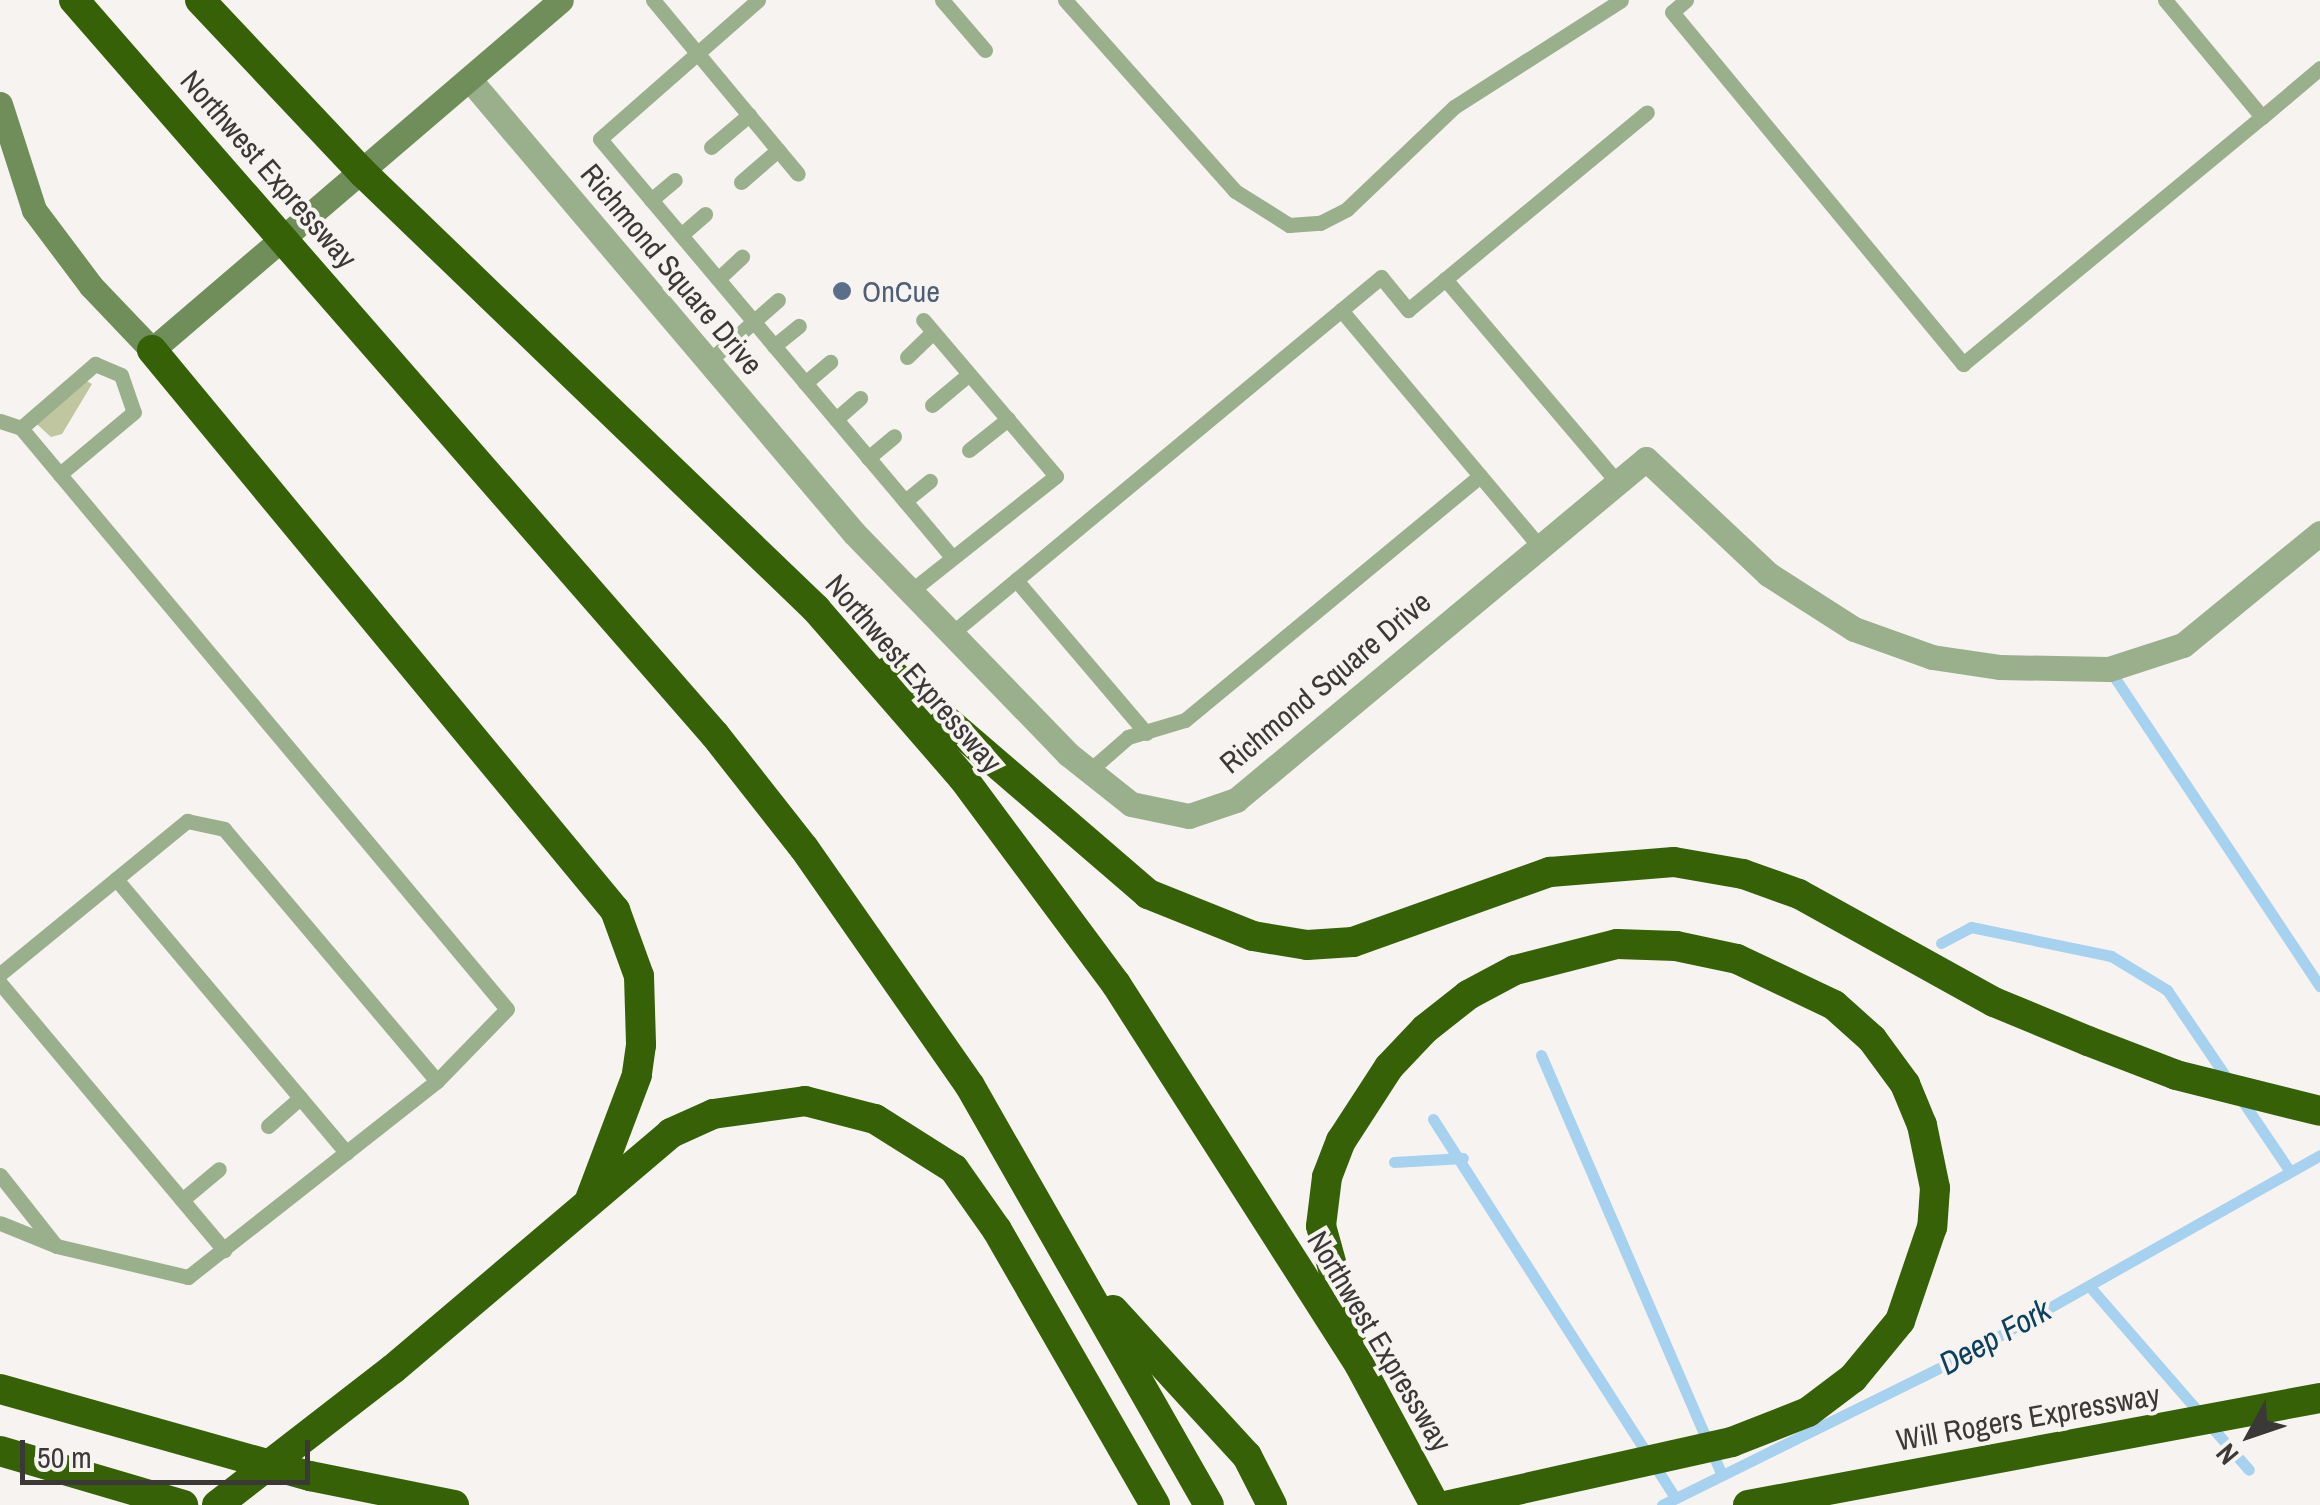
<!DOCTYPE html>
<html>
<head>
<meta charset="utf-8">
<style>
	body { margin:0 }
	#map { position:relative; width:2320px; height:1505px; overflow:hidden; background:#f7f3f0; font-family:"Archivo Narrow",sans-serif }
	div>[style] { position:absolute }
	.green>* { inset:0; background:#c0c69f }
	.stream>* { height:11px; margin:-5.5px; padding:0 5.5px; transform-origin:5.5px; border-radius:5.5px; background:#a6d1ef }
	.lane>* { height:15px; margin:-7.5px; padding:0 7.5px; transform-origin:7.5px; border-radius:7.5px; background:#9ab08d }
	.street>* { height:25px; margin:-12.5px; padding:0 12.5px; transform-origin:12.5px; border-radius:12.5px; background:#9ab08d }
	.secondary>* { height:25px; margin:-12.5px; padding:0 12.5px; transform-origin:12.5px; border-radius:12.5px; background:#6f8e5a }
	.highway>* { height:30px; margin:-15px; padding:0 15px; transform-origin:15px; border-radius:15px; background:#366106 }
	.highway-bridge>* { height:30px; margin:-15px; padding:0 15px; transform-origin:15px; border-radius:15px; background:#366106 }
	.dots>* { width:28px; height:28px; translate:-50% -50%; box-sizing:border-box; border:5px solid #f7f3f0; border-radius:50% }
	span { translate:-50% -50%; white-space:nowrap; text-align:center; line-height:1.15; -webkit-text-stroke:8px #f7f3f0; paint-order:stroke }
	.street-label { font-size:30px; color:#3a3938 }
	.service-label { font-size:30px; color:#4e5e75 }
	.left { translate:0 -50%; text-align:left }
	.water-label { font-size:32px; color:#0b415f; font-style:italic }
	.north { position:absolute; left:2200px; top:1385px; width:100px; height:100px; -webkit-text-stroke:8px #f7f3f0; paint-order:stroke; rotate:230deg; font-size:28px; font-weight:700; line-height:40px; text-align:center; color:#3a3938 }
	.north::after { content:''; display:block; margin:auto; width:35px; height:45px; background:#3a3938; clip-path:polygon(50% 0,100% 100%,50% 72%,0 100%) }
	.scale { position:absolute; left:20px; top:1440px; width:290px; height:45px; box-sizing:border-box; border:5px solid #3a3938; border-top:0; padding-left:12px; font-size:30px; line-height:35px; white-space:nowrap; color:#3a3938; -webkit-text-stroke:8px #f7f3f0; paint-order:stroke }
</style>
</head>
<body>
<div id="map">
	<div class="green">
		<i style="clip-path:polygon(85px 380px,92px 384px,62px 434px,51px 437px,28px 416px)"></i>
	</div>
	<div class="stream">
		<i style="left:2109px;top:669px;width:381px;rotate:56.4deg"></i>
		<i style="left:1941px;top:943px;width:34px;rotate:-28deg"></i>
		<i style="left:1971px;top:927px;width:143px;rotate:11.7deg"></i>
		<i style="left:2111px;top:956px;width:66px;rotate:31.3deg"></i>
		<i style="left:2167px;top:990px;width:114px;rotate:55.8deg"></i>
		<i style="left:1541px;top:1055px;width:454px;rotate:66.7deg"></i>
		<i style="left:2241px;top:1099px;width:86px;rotate:55.9deg"></i>
		<i style="left:1433px;top:1119px;width:450px;rotate:57.4deg"></i>
		<i style="left:1394px;top:1162px;width:69px;rotate:-3.3deg"></i>
		<i style="left:2090px;top:1287px;width:242px;rotate:49deg"></i>
		<i style="left:1662px;top:1505px;width:332px;rotate:-26.3deg"></i>
		<i style="left:1960px;top:1358px;width:413px;rotate:-29.4deg"></i>
	</div>
	<div class="lane">
		<i style="left:653px;top:0;width:226px;rotate:50.2deg"></i>
		<i style="left:758px;top:0;width:210px;rotate:138.7deg"></i>
		<i style="left:600px;top:139px;width:546px;rotate:49.9deg"></i>
		<i style="left:942px;top:0;width:66px;rotate:49.3deg"></i>
		<i style="left:1065px;top:0;width:256px;rotate:48.3deg"></i>
		<i style="left:1235px;top:191px;width:64px;rotate:32.2deg"></i>
		<i style="left:1289px;top:225px;width:31px;rotate:-4deg"></i>
		<i style="left:1320px;top:223px;width:30px;rotate:-27deg"></i>
		<i style="left:1347px;top:209px;width:148px;rotate:-43.6deg"></i>
		<i style="left:1454px;top:107px;width:198px;rotate:-32.6deg"></i>
		<i style="left:1686px;top:0;width:18px;rotate:139deg"></i>
		<i style="left:1672px;top:12px;width:457px;rotate:50.4deg"></i>
		<i style="left:1963px;top:364px;width:388px;rotate:-39.6deg"></i>
		<i style="left:2165px;top:0;width:152px;rotate:50.3deg"></i>
		<i style="left:2262px;top:117px;width:76px;rotate:-40.2deg"></i>
		<i style="left:711px;top:147px;width:50px;rotate:-40.1deg"></i>
		<i style="left:741px;top:182px;width:49px;rotate:-40.9deg"></i>
		<i style="left:651px;top:200px;width:31px;rotate:-40deg"></i>
		<i style="left:681px;top:235px;width:32px;rotate:-41deg"></i>
		<i style="left:718px;top:279px;width:33px;rotate:-43deg"></i>
		<i style="left:1445px;top:279px;width:266px;rotate:49.7deg"></i>
		<i style="left:1341px;top:310px;width:308px;rotate:50deg"></i>
		<i style="left:774px;top:346px;width:32px;rotate:-39deg"></i>
		<i style="left:907px;top:357px;width:36px;rotate:-44deg"></i>
		<i style="left:709px;top:361px;width:92px;rotate:-41.5deg"></i>
		<i style="left:805px;top:383px;width:33px;rotate:-40deg"></i>
		<i style="left:932px;top:405px;width:48px;rotate:-40deg"></i>
		<i style="left:836px;top:419px;width:32px;rotate:-41deg"></i>
		<i style="left:0;top:421px;width:22px;rotate:18deg"></i>
		<i style="left:21px;top:428px;width:757px;rotate:50.09deg"></i>
		<i style="left:507px;top:1009px;width:100px;rotate:134.2deg"></i>
		<i style="left:437px;top:1081px;width:317px;rotate:141.8deg"></i>
		<i style="left:188px;top:1277px;width:135px;rotate:-166.7deg"></i>
		<i style="left:57px;top:1246px;width:61px;rotate:-158deg"></i>
		<i style="left:21px;top:428px;width:98px;rotate:-40.9deg"></i>
		<i style="left:95px;top:364px;width:28px;rotate:23deg"></i>
		<i style="left:121px;top:375px;width:39px;rotate:71deg"></i>
		<i style="left:134px;top:412px;width:97px;rotate:140deg"></i>
		<i style="left:969px;top:450px;width:50px;rotate:-38.5deg"></i>
		<i style="left:868px;top:458px;width:34px;rotate:-40deg"></i>
		<i style="left:905px;top:501px;width:32px;rotate:-39deg"></i>
		<i style="left:1016px;top:580px;width:201px;rotate:49.6deg"></i>
		<i style="left:911px;top:591px;width:185px;rotate:-38.4deg"></i>
		<i style="left:1056px;top:476px;width:205px;rotate:-130.4deg"></i>
		<i style="left:951px;top:634px;width:559px;rotate:-39.7deg"></i>
		<i style="left:1381px;top:277px;width:43px;rotate:50.7deg"></i>
		<i style="left:1408px;top:310px;width:310px;rotate:-39.6deg"></i>
		<i style="left:1089px;top:771px;width:52px;rotate:-41.1deg"></i>
		<i style="left:1128px;top:737px;width:59px;rotate:-16.6deg"></i>
		<i style="left:1185px;top:720px;width:383px;rotate:-39.6deg"></i>
		<i style="left:116px;top:879px;width:358px;rotate:49.9deg"></i>
		<i style="left:0;top:974px;width:242px;rotate:-39.3deg"></i>
		<i style="left:187px;top:821px;width:38px;rotate:12deg"></i>
		<i style="left:224px;top:829px;width:330px;rotate:49.8deg"></i>
		<i style="left:0;top:983px;width:349px;rotate:50deg"></i>
		<i style="left:268px;top:1126px;width:43px;rotate:-41.2deg"></i>
		<i style="left:0;top:1175px;width:90px;rotate:51.7deg"></i>
		<i style="left:182px;top:1200px;width:48px;rotate:-40deg"></i>
	</div>
	<div class="street">
		<i style="left:470px;top:80px;width:594px;rotate:49.71deg"></i>
		<i style="left:854px;top:533px;width:308px;rotate:45.9deg"></i>
		<i style="left:1068px;top:754px;width:80px;rotate:38.4deg"></i>
		<i style="left:1131px;top:804px;width:59px;rotate:11.7deg"></i>
		<i style="left:1189px;top:816px;width:50px;rotate:-18.8deg"></i>
		<i style="left:1236px;top:800px;width:533px;rotate:-39.75deg"></i>
		<i style="left:1646px;top:459px;width:168px;rotate:43.3deg"></i>
		<i style="left:1768px;top:574px;width:102px;rotate:32.6deg"></i>
		<i style="left:1854px;top:629px;width:83px;rotate:19.7deg"></i>
		<i style="left:1932px;top:657px;width:69px;rotate:8.4deg"></i>
		<i style="left:2000px;top:667px;width:109px;rotate:1.1deg"></i>
		<i style="left:2109px;top:669px;width:78px;rotate:-18deg"></i>
		<i style="left:2183px;top:645px;width:177px;rotate:-39.3deg"></i>
	</div>
	<div class="secondary">
		<i style="left:0;top:104px;width:111px;rotate:72.2deg"></i>
		<i style="left:34px;top:210px;width:95px;rotate:53.1deg"></i>
		<i style="left:91px;top:286px;width:88px;rotate:46.4deg"></i>
		<i style="left:152px;top:350px;width:538px;rotate:-40.56deg"></i>
	</div>
	<div class="highway">
		<i style="left:74px;top:0;width:975px;rotate:48.91deg"></i>
		<i style="left:715px;top:735px;width:144px;rotate:51.8deg"></i>
		<i style="left:804px;top:848px;width:290px;rotate:55.1deg"></i>
		<i style="left:970px;top:1086px;width:482px;rotate:60.3deg"></i>
		<i style="left:200px;top:0;width:238px;rotate:46.7deg"></i>
		<i style="left:363px;top:173px;width:629px;rotate:43.9deg"></i>
		<i style="left:816px;top:609px;width:224px;rotate:49deg"></i>
		<i style="left:963px;top:778px;width:257px;rotate:53.4deg"></i>
		<i style="left:1116px;top:984px;width:453px;rotate:57.4deg"></i>
		<i style="left:1360px;top:1366px;width:158px;rotate:61.7deg"></i>
		<i style="left:152px;top:350px;width:727px;rotate:50.42deg"></i>
		<i style="left:615px;top:910px;width:70px;rotate:70deg"></i>
		<i style="left:639px;top:976px;width:69px;rotate:88.3deg"></i>
		<i style="left:641px;top:1045px;width:30px;rotate:98deg"></i>
		<i style="left:637px;top:1075px;width:136px;rotate:110.7deg"></i>
		<i style="left:889px;top:671px;width:342px;rotate:40.7deg"></i>
		<i style="left:1148px;top:894px;width:113px;rotate:21.8deg"></i>
		<i style="left:1253px;top:936px;width:55px;rotate:9.5deg"></i>
		<i style="left:1307px;top:945px;width:46px;rotate:-3.7deg"></i>
		<i style="left:1353px;top:942px;width:209px;rotate:-19.6deg"></i>
		<i style="left:1550px;top:872px;width:124px;rotate:-4.6deg"></i>
		<i style="left:1674px;top:862px;width:70px;rotate:9.9deg"></i>
		<i style="left:1743px;top:874px;width:59px;rotate:19.7deg"></i>
		<i style="left:1799px;top:894px;width:223px;rotate:29deg"></i>
		<i style="left:1994px;top:1002px;width:102px;rotate:22.5deg"></i>
		<i style="left:2088px;top:1041px;width:94px;rotate:21.1deg"></i>
		<i style="left:2176px;top:1075px;width:148px;rotate:14deg"></i>
		<i style="left:1113px;top:1310px;width:198px;rotate:47.5deg"></i>
		<i style="left:1247px;top:1456px;width:55px;rotate:63deg"></i>
		<i style="left:1351px;top:1334px;width:112px;rotate:-105.5deg"></i>
		<i style="left:1321px;top:1226px;width:49px;rotate:-83deg"></i>
		<i style="left:1327px;top:1177px;width:39px;rotate:-69deg"></i>
		<i style="left:1341px;top:1141px;width:88px;rotate:-57deg"></i>
		<i style="left:1389px;top:1067px;width:52px;rotate:-46.5deg"></i>
		<i style="left:1425px;top:1029px;width:55px;rotate:-38.3deg"></i>
		<i style="left:1468px;top:995px;width:53px;rotate:-28deg"></i>
		<i style="left:1515px;top:970px;width:105px;rotate:-14.3deg"></i>
		<i style="left:1617px;top:944px;width:59px;rotate:1.9deg"></i>
		<i style="left:1676px;top:946px;width:62px;rotate:12deg"></i>
		<i style="left:1737px;top:959px;width:107px;rotate:25.4deg"></i>
		<i style="left:1834px;top:1005px;width:51px;rotate:41.8deg"></i>
		<i style="left:1872px;top:1039px;width:56px;rotate:53.7deg"></i>
		<i style="left:1905px;top:1084px;width:44px;rotate:67.5deg"></i>
		<i style="left:1922px;top:1125px;width:64px;rotate:78.3deg"></i>
		<i style="left:1935px;top:1188px;width:39px;rotate:94deg"></i>
		<i style="left:1932px;top:1227px;width:99px;rotate:108.8deg"></i>
		<i style="left:1900px;top:1321px;width:74px;rotate:129.5deg"></i>
		<i style="left:1853px;top:1378px;width:56px;rotate:142.9deg"></i>
		<i style="left:1808px;top:1412px;width:82px;rotate:158.5deg"></i>
		<i style="left:1732px;top:1442px;width:290px;rotate:167.4deg"></i>
		<i style="left:0;top:1451px;width:191px;rotate:16.4deg"></i>
		<i style="left:217px;top:1505px;width:222px;rotate:-37.7deg"></i>
		<i style="left:393px;top:1369px;width:365px;rotate:-40.3deg"></i>
		<i style="left:671px;top:1133px;width:46px;rotate:-24.3deg"></i>
		<i style="left:713px;top:1114px;width:93px;rotate:-8deg"></i>
		<i style="left:805px;top:1101px;width:72px;rotate:14.4deg"></i>
		<i style="left:875px;top:1119px;width:93px;rotate:32.3deg"></i>
		<i style="left:954px;top:1169px;width:75px;rotate:54.8deg"></i>
		<i style="left:997px;top:1230px;width:317px;rotate:60.1deg"></i>
		<i style="left:1748px;top:1505px;width:582px;rotate:-10.6deg"></i>
	</div>
	<div class="highway-bridge">
		<i style="left:0;top:1389px;width:322px;rotate:15.7deg"></i>
		<i style="left:310px;top:1476px;width:147px;rotate:11.4deg"></i>
	</div>
	<div class="dots">
		<i style="left:842px;top:291px;background:#5c6f8a"></i>
	</div>
	<div class="street-label">
		<span style="left:269px;top:169px;rotate:49deg">Northwest Expressway</span>
		<span style="left:672px;top:269px;rotate:50deg">Richmond Square Drive</span>
		<span style="left:914px;top:673px;rotate:49deg">Northwest Expressway</span>
		<span style="left:1325px;top:682px;rotate:-40deg">Richmond Square Drive</span>
		<span style="left:1380px;top:1341px;rotate:59deg">Northwest Expressway</span>
		<span style="left:2028px;top:1417px;rotate:-10deg">Will Rogers Expressway</span>
	</div>
	<div class="service-label">
		<span class="left" style="left:862px;top:291px">OnCue</span>
	</div>
	<div class="water-label">
		<span style="left:1995px;top:1337px;rotate:-29deg">Deep Fork</span>
	</div>
	<div class="north">N</div>
	<div class="scale">50 m</div>
</div>
</body>
</html>
